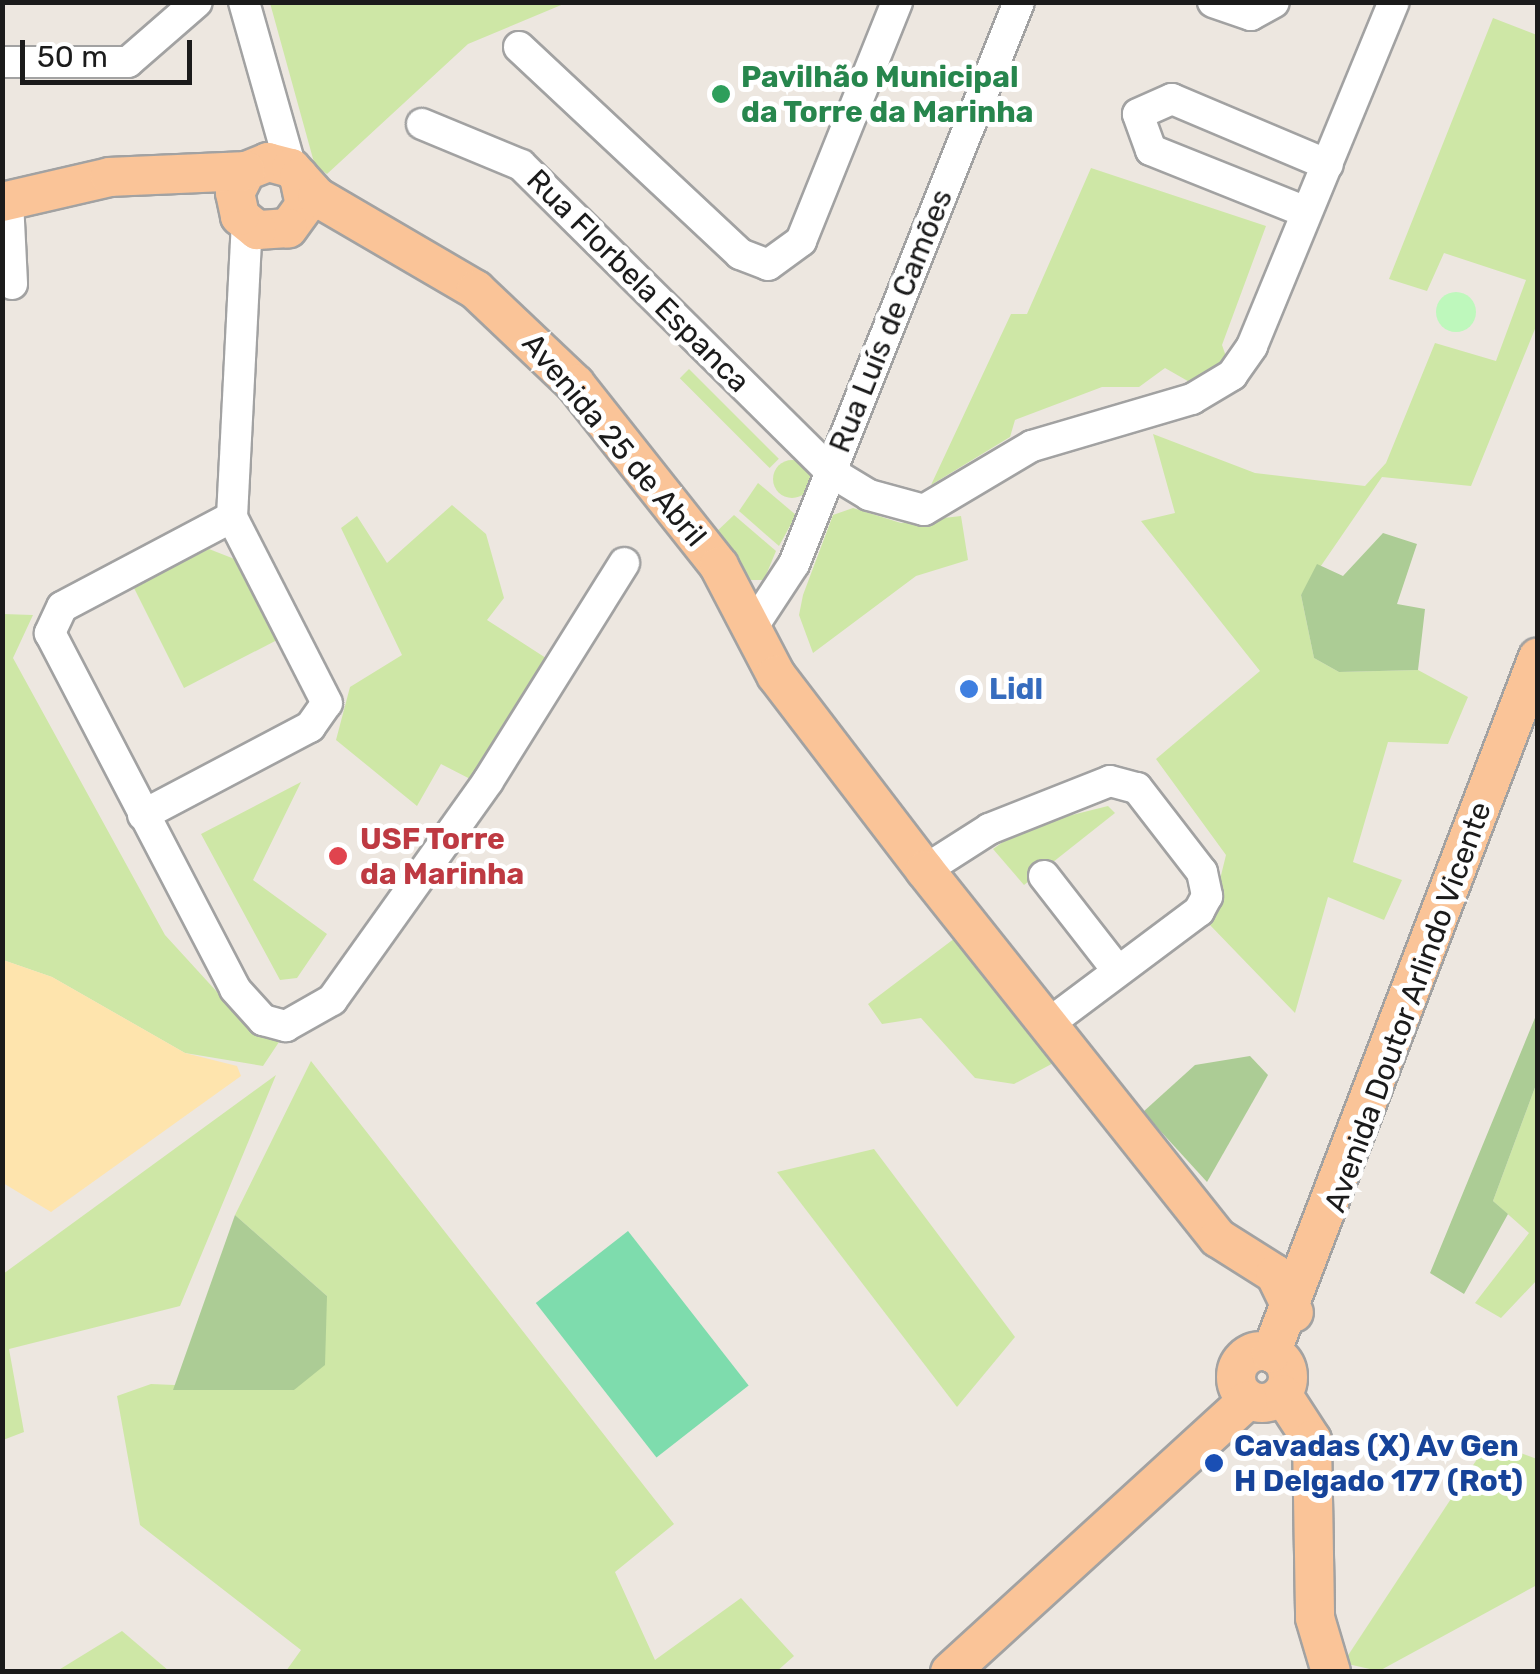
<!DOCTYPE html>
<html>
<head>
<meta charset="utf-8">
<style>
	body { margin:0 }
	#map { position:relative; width:1540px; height:1674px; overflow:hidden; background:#ede7e0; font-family:Rubik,sans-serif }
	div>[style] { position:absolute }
	.grass>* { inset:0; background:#cee7a6; transform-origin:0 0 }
	.round { border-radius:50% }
	.forest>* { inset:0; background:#accc95 }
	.sand>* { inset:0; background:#fee4ad }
	.park>* { inset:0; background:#bef8bc }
	.pitch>* { inset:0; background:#7edcad; transform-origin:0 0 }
	.roads { filter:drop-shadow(2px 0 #a2a2a2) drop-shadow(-2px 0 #a2a2a2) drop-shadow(0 2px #a2a2a2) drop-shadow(0 -2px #a2a2a2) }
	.minor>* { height:30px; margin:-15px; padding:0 15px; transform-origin:15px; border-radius:15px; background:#fff }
	.major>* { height:38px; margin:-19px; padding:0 19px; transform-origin:19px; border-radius:19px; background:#fac498 }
	.major>.ring { margin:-19px; padding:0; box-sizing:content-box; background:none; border:38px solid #fac498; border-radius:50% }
	.dots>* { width:28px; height:28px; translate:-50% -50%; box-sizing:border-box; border:5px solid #fff; border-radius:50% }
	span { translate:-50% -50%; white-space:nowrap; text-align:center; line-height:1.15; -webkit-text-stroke:10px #fff; paint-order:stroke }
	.leisure-label { font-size:30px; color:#27864d; font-weight:700 }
	.left { translate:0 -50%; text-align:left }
	.street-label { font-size:30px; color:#1b1b1b }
	.shop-label { font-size:30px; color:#366cbe; font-weight:700 }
	.health-label { font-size:30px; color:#be3a42; font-weight:700 }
	.transit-label { font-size:30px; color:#164399; font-weight:700 }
	.frame { position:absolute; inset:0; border:5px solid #1b1b1b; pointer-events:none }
	.scale { position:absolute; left:20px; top:40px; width:172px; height:45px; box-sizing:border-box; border:5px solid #1b1b1b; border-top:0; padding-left:12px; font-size:30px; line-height:35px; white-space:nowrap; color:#1b1b1b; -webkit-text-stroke:8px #fff; paint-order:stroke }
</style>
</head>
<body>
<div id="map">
	<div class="grass">
		<i style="clip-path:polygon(270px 3px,270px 2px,566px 3px,468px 44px,327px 174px,315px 166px)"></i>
		<i style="clip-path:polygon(1493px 18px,1537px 35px,1537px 324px,1471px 486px,1382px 477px,1301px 595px,1314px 658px,1339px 672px,1418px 670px,1468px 697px,1448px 744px,1388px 742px,1353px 862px,1402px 880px,1384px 920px,1328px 897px,1295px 1013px,1209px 924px,1226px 855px,1156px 759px,1260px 671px,1141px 521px,1175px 513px,1153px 434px,1255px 473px,1365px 486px,1386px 463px,1435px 343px,1496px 361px,1526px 280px,1444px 253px,1427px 291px,1389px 279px)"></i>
		<i style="clip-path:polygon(1091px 168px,1266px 226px,1222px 345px,1228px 362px,1193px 384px,1165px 368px,1139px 387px,1102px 387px,1015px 420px,1010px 437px,931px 485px,1011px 314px,1027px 314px)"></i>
		<i style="left:689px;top:369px;width:127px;height:13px;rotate:45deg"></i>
		<i class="round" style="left:773px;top:460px;width:38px;height:38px"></i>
		<i style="clip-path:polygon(758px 483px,796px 515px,779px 546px,739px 511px)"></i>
		<i style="clip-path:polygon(452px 505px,486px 534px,504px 598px,487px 620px,549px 660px,476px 782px,441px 764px,417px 806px,336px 740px,350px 687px,402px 655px,341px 528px,357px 516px,387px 563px)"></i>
		<i style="clip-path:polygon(853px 508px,901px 523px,961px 516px,968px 560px,916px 576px,813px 653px,799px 615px,803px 595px,833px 515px)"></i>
		<i style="clip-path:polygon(734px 515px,776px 551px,764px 580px,751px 580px,713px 535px)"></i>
		<i style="clip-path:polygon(209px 549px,237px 560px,279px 639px,184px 688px,133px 586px)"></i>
		<i style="clip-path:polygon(3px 614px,33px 615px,13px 658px,165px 935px,250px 1028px,279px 1042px,263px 1066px,185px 1053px,52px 977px,3px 960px)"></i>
		<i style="clip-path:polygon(301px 782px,253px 880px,327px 934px,297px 978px,280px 980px,201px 834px)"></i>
		<i style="clip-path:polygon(1108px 806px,1115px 813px,1024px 885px,993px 849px,1024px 827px)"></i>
		<i style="clip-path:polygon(959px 935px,1059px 1060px,1014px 1084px,975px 1078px,921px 1018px,882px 1024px,868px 1004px)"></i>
		<i style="clip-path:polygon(311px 1061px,674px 1524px,615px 1572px,655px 1660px,741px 1598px,794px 1656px,776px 1672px,286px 1671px,301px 1650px,140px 1525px,117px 1396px,151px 1384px,294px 1390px,327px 1296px,235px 1215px)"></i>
		<i style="clip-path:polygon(276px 1075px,180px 1306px,9px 1349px,24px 1432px,3px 1440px,3px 1274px)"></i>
		<i style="clip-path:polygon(1537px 1082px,1537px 1280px,1501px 1318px,1475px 1303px,1529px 1233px,1493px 1201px)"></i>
		<i style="clip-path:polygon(874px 1149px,1015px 1337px,957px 1407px,777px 1172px)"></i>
		<i style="clip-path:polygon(1489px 1441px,1537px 1459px,1537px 1585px,1379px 1671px,1343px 1663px)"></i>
		<i style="clip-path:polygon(122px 1631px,169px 1671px,57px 1671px)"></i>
	</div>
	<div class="forest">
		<i style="clip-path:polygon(1383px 533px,1417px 544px,1397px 604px,1425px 609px,1418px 670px,1339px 672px,1314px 658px,1301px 595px,1317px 564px,1343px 576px)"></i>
		<i style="clip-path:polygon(1537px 1013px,1537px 1082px,1493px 1201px,1508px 1214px,1464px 1294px,1430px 1273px)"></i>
		<i style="clip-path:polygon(1250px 1056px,1268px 1075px,1207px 1182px,1143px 1112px,1195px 1065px)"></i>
		<i style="clip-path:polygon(235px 1215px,327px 1296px,325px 1365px,294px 1390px,173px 1390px)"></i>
	</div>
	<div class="sand">
		<i style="clip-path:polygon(3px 960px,52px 977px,185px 1053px,237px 1066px,241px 1076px,51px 1212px,3px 1183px)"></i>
	</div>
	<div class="park">
		<i class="round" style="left:1436px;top:292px;width:40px;height:40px"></i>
	</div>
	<div class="pitch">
		<i style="left:628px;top:1231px;width:196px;height:117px;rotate:52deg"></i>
	</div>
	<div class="roads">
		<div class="minor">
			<i style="left:244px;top:2px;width:173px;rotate:74.2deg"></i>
			<i style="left:1213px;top:2px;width:40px;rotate:18.9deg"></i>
			<i style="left:1251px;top:15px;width:26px;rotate:-29deg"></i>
			<i style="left:519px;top:47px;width:303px;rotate:43.1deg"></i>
			<i style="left:740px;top:254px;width:30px;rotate:21deg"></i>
			<i style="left:768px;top:265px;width:41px;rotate:-36deg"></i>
			<i style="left:801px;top:241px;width:258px;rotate:-68.1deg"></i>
			<i style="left:2px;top:62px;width:126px"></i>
			<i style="left:128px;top:62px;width:91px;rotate:-41deg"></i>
			<i style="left:422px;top:124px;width:107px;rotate:22.5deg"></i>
			<i style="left:521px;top:165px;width:436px;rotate:44.7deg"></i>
			<i style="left:831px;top:472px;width:44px;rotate:31.2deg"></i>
			<i style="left:869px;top:495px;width:57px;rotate:15.3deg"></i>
			<i style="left:924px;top:510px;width:126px;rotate:-30.7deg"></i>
			<i style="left:1032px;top:446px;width:167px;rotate:-16.4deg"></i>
			<i style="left:1192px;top:399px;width:47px;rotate:-31deg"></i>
			<i style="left:1232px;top:375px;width:35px;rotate:-55deg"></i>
			<i style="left:1252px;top:346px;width:372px;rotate:-67.6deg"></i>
			<i style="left:8px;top:201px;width:83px;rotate:87.2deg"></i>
			<i style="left:1306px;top:212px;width:167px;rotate:-158.2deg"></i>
			<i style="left:1151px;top:150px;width:38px;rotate:-110deg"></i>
			<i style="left:1138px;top:114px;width:37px;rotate:-24deg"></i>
			<i style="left:1172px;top:99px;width:169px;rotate:22.9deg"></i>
			<i style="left:232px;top:517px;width:192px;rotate:152.1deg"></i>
			<i style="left:62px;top:607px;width:29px;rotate:115deg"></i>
			<i style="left:50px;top:633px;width:401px;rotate:62.5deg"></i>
			<i style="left:235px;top:989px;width:42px;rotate:47.9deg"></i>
			<i style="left:263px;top:1020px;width:24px;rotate:15deg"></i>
			<i style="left:286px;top:1026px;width:53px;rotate:-29.5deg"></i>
			<i style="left:332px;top:1000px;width:269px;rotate:-54.5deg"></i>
			<i style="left:488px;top:781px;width:257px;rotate:-58deg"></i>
			<i style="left:750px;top:631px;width:80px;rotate:-56.7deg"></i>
			<i style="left:794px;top:564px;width:605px;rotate:-68.18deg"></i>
			<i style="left:143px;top:815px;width:189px;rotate:-27.8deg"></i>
			<i style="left:310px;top:727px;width:29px;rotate:-55deg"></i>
			<i style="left:327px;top:703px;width:209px;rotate:-117.1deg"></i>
			<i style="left:232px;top:517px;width:292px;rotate:-87.1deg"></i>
			<i style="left:925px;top:870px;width:76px;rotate:-32.6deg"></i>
			<i style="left:989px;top:829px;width:130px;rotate:-21.6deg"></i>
			<i style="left:1110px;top:781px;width:28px;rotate:15deg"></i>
			<i style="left:1137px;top:788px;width:106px;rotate:52.3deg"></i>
			<i style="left:1202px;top:872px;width:25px;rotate:78deg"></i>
			<i style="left:1207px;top:896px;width:17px;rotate:118deg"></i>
			<i style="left:1199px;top:911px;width:189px;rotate:143.2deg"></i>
			<i style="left:1044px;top:876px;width:120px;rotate:52.1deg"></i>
		</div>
		<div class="major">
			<i style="left:299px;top:177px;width:29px;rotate:78deg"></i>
			<i style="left:305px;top:205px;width:29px;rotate:126deg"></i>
			<i style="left:288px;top:228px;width:31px;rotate:176deg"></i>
			<i style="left:257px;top:230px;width:22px;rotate:-141deg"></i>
			<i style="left:240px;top:216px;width:24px;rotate:-102deg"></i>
			<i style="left:235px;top:193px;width:25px;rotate:-63deg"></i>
			<i style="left:246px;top:171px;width:24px;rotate:-22deg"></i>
			<i style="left:268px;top:162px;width:24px;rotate:15deg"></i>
			<i style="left:291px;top:168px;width:12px;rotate:48deg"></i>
			<i style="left:299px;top:177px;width:27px;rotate:48deg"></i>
			<i style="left:317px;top:197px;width:184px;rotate:30.3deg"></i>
			<i style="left:476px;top:290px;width:137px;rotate:43.5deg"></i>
			<i style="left:575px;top:384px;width:232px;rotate:51.6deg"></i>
			<i style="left:719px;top:566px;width:123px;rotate:62.4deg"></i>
			<i style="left:776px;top:675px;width:245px;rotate:52.6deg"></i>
			<i style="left:925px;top:870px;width:470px;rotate:51.5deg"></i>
			<i style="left:1218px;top:1238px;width:67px;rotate:32.3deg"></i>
			<i style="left:1275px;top:1274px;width:43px;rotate:64deg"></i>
			<i style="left:2px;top:202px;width:111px;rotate:-13deg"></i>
			<i style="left:110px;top:177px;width:136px;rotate:-2.5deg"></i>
			<i class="ring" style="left:1236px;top:1351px;width:14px;height:14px"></i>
			<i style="left:1271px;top:1353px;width:745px;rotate:-69.01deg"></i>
			<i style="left:1282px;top:1394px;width:55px;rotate:56.9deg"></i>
			<i style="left:1312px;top:1440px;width:178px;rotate:89deg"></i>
			<i style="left:1315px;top:1618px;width:56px;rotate:73.5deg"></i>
			<i style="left:950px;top:1672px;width:403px;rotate:-42.4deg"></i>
		</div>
	</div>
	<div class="dots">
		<i style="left:721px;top:94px;background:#2e9e5b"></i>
		<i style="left:969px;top:689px;background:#3f7fe0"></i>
		<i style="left:338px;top:856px;background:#e0444e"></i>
		<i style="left:1214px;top:1463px;background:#1a4fb4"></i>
	</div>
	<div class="leisure-label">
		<span class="left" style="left:741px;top:94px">Pavilhão Municipal<br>da Torre da Marinha</span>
	</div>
	<div class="street-label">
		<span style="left:638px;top:281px;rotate:45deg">Rua Florbela Espanca</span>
		<span style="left:891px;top:321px;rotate:-68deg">Rua Luís de Camões</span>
		<span style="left:614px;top:440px;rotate:50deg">Avenida 25 de Abril</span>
		<span style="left:1408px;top:1007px;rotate:-70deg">Avenida Doutor Arlindo Vicente</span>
	</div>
	<div class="shop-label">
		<span class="left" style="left:989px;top:689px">Lidl</span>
	</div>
	<div class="health-label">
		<span class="left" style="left:360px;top:856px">USF Torre<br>da Marinha</span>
	</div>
	<div class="transit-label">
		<span class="left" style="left:1234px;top:1463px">Cavadas (X) Av Gen<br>H Delgado 177 (Rot)</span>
	</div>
	<div class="frame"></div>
	<div class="scale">50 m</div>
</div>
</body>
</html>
